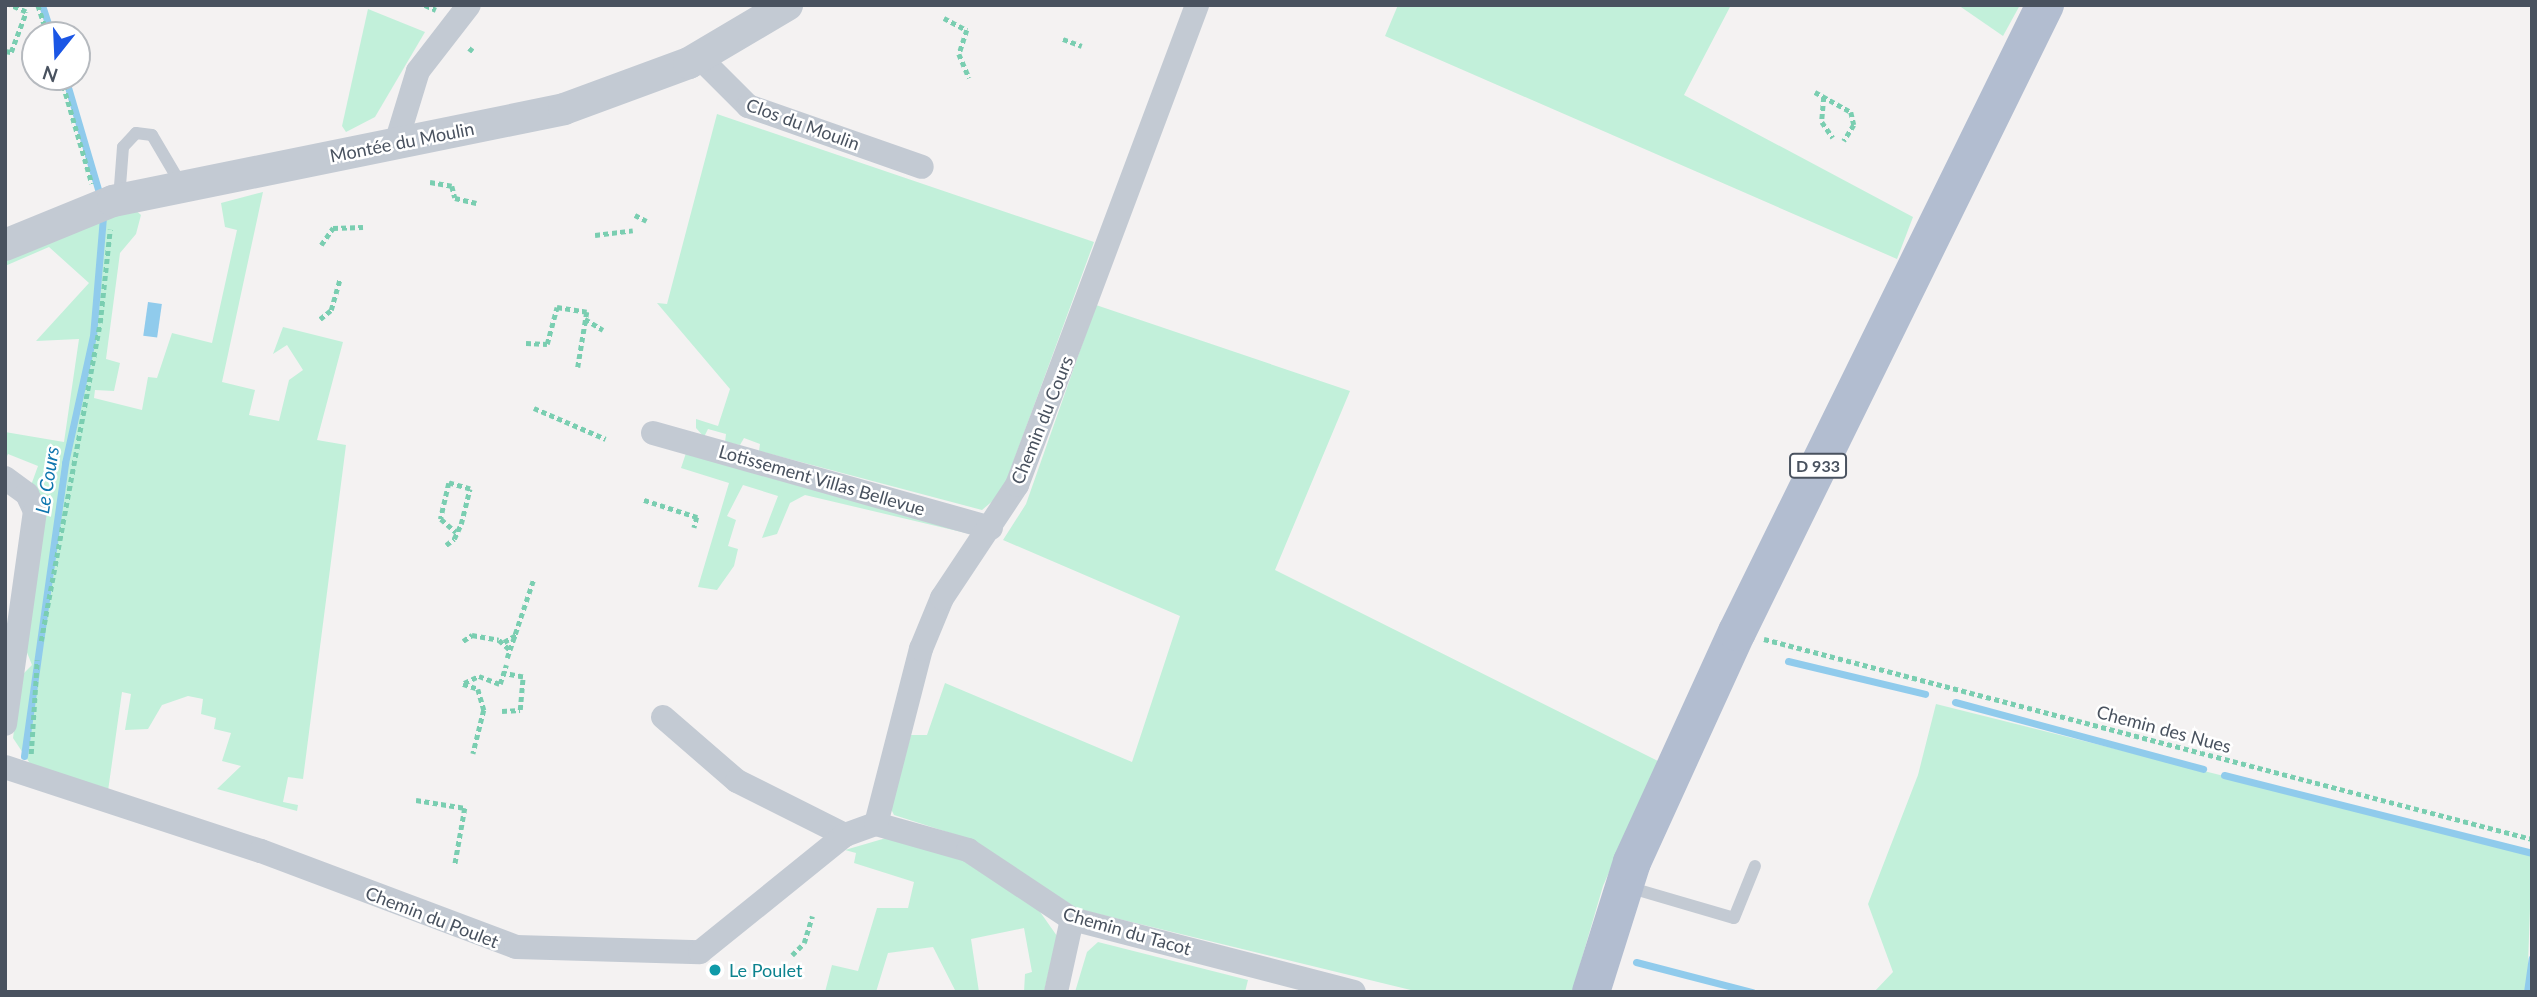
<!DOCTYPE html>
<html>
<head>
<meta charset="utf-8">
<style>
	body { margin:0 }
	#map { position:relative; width:2537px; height:997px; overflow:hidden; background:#f4f2f2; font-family:Lato,sans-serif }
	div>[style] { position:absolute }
	.green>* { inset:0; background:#c2f0da }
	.water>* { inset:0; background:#90cbec; transform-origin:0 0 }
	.stream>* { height:7px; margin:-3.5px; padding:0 3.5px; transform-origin:3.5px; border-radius:3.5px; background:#90cbec }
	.path>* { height:4.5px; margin-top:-2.25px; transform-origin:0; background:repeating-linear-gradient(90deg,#7aceb1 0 5px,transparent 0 8.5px) }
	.service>* { height:12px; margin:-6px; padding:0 6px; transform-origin:6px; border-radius:6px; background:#c3cad3 }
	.minor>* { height:24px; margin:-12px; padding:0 12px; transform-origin:12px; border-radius:12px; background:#c3cad3 }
	.tertiary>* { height:32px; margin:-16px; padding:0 16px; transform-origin:16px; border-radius:16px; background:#c3cad3 }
	.primary>* { height:38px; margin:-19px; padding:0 19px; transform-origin:19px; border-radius:19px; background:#b2bdd0 }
	.dots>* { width:19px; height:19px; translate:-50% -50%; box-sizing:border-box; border:4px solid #fff; border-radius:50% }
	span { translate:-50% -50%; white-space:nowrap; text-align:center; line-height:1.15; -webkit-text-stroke:5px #fff; paint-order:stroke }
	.shield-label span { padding:2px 5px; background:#fff; border:2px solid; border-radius:5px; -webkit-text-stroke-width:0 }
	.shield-label { font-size:16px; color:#49525f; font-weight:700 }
	.street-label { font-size:18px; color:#49525f }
	.culture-label { font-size:18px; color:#0d838f }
	.left { translate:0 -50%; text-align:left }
	.water-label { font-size:19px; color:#0d75ae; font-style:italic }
	.frame { position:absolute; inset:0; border:7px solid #49525f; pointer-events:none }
	.north { position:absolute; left:21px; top:21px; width:70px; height:70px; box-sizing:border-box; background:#fff; border:2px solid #b6babf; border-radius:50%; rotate:198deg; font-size:19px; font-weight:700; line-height:28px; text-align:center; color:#49525f }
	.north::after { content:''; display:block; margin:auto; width:24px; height:32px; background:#1b56e5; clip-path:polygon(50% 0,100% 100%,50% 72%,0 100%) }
</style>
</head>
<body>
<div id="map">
	<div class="green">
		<i style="clip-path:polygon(1398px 5px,1731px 5px,1684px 95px,1913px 217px,1897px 259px,1385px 36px)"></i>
		<i style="clip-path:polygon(1958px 5px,2020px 5px,2003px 36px)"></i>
		<i style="clip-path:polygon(368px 9px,425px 32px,375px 117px,346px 132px,342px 126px)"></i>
		<i style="clip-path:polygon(717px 114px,1094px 242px,1002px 493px,982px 510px,759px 451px,760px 444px,744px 438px,740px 445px,725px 442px,726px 434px,708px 429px,704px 437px,696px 428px,696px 419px,718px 426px,730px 389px,657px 303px,667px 304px)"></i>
		<i style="clip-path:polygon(263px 192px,222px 382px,255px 390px,249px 415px,279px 421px,289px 380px,303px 370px,287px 345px,273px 354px,283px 327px,343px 342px,317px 440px,346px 445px,303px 779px,288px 777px,283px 802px,298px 805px,297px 811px,217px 789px,241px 766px,222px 761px,231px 733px,214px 729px,216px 718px,201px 714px,203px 699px,188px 696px,162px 705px,148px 729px,125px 730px,131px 694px,122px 692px,108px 791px,33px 768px,13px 738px,21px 676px,32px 665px,26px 650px,30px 488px,38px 466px,8px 454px,5px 460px,5px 432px,64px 442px,79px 339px,36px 341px,89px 283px,49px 247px,5px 266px,5px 258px,133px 208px,141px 215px,136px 234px,120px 253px,106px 359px,120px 363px,114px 391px,95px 390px,94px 398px,142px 410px,148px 377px,157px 378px,172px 333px,212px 343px,237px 230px,225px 227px,221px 203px)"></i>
		<i style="clip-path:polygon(1096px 305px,1350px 391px,1275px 570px,1658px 761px,1603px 886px,1572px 992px,1419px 992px,1078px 909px,969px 839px,894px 815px,890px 807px,911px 735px,927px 735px,945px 683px,1132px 762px,1180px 616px,1003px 540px,1026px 504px)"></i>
		<i style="clip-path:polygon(686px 453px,970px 534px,805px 495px,790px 503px,777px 534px,762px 538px,778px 496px,743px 485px,727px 516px,736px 520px,728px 546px,738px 549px,734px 566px,717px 590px,698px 587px,729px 483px,681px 468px)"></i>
		<i style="clip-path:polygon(1936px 704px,2532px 853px,2527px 992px,1874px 992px,1893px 972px,1868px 904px,1918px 775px)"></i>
		<i style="clip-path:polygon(886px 838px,940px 846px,1031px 899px,1057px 936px,1044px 992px,1024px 992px,1025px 974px,1032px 972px,1024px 928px,971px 939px,979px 992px,956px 992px,933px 947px,888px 953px,876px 992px,825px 992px,832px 965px,858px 971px,877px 908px,908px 908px,914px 882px,854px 863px,856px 853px,845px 850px)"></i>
		<i style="clip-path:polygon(1098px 942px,1248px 980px,1245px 992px,1075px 992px,1087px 952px)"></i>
	</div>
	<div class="water">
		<i style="left:148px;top:302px;width:14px;height:34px;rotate:8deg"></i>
	</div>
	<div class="stream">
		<i style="left:42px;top:5px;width:32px;rotate:72deg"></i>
		<i style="left:65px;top:77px;width:117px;rotate:73.6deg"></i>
		<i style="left:1788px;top:661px;width:141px;rotate:13.5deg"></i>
		<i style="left:1955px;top:702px;width:257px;rotate:15.1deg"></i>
		<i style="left:24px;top:756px;width:296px;rotate:-82deg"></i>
		<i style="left:65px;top:463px;width:130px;rotate:-77.6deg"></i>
		<i style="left:93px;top:336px;width:120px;rotate:-85.2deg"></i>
		<i style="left:2224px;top:775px;width:318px;rotate:14.2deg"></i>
		<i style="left:1636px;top:962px;width:120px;rotate:14.5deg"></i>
		<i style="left:2527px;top:992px;width:34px;rotate:-82deg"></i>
	</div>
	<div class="path">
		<i style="left:38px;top:5px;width:32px;rotate:72deg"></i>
		<i style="left:425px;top:5px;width:12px;rotate:24deg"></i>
		<i style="left:944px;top:18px;width:26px;rotate:28deg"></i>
		<i style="left:967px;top:30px;width:25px;rotate:108deg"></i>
		<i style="left:959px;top:54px;width:26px;rotate:67deg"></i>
		<i style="left:1063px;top:39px;width:20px;rotate:20deg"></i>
		<i style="left:469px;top:48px;width:5px;rotate:37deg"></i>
		<i style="left:5px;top:51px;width:6px;rotate:9deg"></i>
		<i style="left:11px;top:52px;width:43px;rotate:-69.4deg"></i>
		<i style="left:26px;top:12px;width:17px;rotate:-156deg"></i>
		<i style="left:61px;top:77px;width:111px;rotate:73.8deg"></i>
		<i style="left:1815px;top:92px;width:41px;rotate:29.1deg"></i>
		<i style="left:1851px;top:112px;width:13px;rotate:77deg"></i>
		<i style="left:1854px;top:125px;width:19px;rotate:122deg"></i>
		<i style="left:1824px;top:97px;width:25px;rotate:95deg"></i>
		<i style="left:1822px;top:122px;width:19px;rotate:55deg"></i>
		<i style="left:430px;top:182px;width:22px;rotate:10deg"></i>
		<i style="left:452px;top:186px;width:12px;rotate:76deg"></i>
		<i style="left:455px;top:198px;width:22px;rotate:13deg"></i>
		<i style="left:635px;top:215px;width:13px;rotate:27deg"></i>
		<i style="left:595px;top:235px;width:38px;rotate:-7deg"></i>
		<i style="left:321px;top:245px;width:21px;rotate:-55deg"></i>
		<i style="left:333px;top:228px;width:30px;rotate:-2deg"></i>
		<i style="left:320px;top:319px;width:14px;rotate:-39deg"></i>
		<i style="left:331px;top:310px;width:32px;rotate:-74deg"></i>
		<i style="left:585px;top:319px;width:21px;rotate:31deg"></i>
		<i style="left:526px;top:343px;width:21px;rotate:3deg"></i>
		<i style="left:547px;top:344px;width:38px;rotate:-75deg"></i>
		<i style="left:557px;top:307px;width:30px;rotate:9deg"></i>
		<i style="left:587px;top:312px;width:56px;rotate:99.3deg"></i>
		<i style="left:534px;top:408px;width:78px;rotate:23.3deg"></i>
		<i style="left:644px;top:500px;width:56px;rotate:17.8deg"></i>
		<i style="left:697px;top:517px;width:11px;rotate:105deg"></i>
		<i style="left:446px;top:545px;width:10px;rotate:-37deg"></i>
		<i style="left:454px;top:539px;width:17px;rotate:-65deg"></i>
		<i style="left:461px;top:524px;width:36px;rotate:-76deg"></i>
		<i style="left:470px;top:489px;width:22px;rotate:-164deg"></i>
		<i style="left:449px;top:483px;width:37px;rotate:103deg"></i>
		<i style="left:441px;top:519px;width:20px;rotate:41deg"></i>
		<i style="left:1764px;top:639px;width:794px;rotate:14.6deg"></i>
		<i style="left:41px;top:641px;width:323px;rotate:-79.5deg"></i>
		<i style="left:100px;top:323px;width:94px;rotate:-83.9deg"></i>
		<i style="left:463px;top:641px;width:11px;rotate:-34deg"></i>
		<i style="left:472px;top:635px;width:27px;rotate:10deg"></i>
		<i style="left:499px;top:640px;width:15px;rotate:42deg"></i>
		<i style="left:504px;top:642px;width:14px;rotate:-30deg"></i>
		<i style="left:507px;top:658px;width:84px;rotate:-71.4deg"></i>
		<i style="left:464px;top:683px;width:17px;rotate:-25deg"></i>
		<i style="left:479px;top:676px;width:22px;rotate:21deg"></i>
		<i style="left:500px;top:684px;width:20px;rotate:-72deg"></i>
		<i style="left:463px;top:684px;width:16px;rotate:18deg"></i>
		<i style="left:478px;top:689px;width:22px;rotate:74deg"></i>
		<i style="left:484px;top:710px;width:45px;rotate:104deg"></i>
		<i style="left:502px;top:711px;width:18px;rotate:-3deg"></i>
		<i style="left:520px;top:710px;width:33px;rotate:-85deg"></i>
		<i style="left:523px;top:677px;width:20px;rotate:-169deg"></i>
		<i style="left:31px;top:754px;width:94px;rotate:-86.3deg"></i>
		<i style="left:416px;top:800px;width:50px;rotate:9.3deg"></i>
		<i style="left:465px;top:808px;width:58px;rotate:100deg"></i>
		<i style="left:792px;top:955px;width:17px;rotate:-45deg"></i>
		<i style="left:804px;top:943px;width:28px;rotate:-73deg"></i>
	</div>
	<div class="service">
		<i style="left:119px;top:199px;width:52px;rotate:-85.6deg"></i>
		<i style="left:123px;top:147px;width:19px;rotate:-47deg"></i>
		<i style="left:136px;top:133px;width:16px;rotate:7deg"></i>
		<i style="left:152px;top:135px;width:59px;rotate:59.5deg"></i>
		<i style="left:1628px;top:887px;width:110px;rotate:16.3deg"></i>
		<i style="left:1734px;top:918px;width:56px;rotate:-68deg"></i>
	</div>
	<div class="minor">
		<i style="left:700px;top:58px;width:68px;rotate:45deg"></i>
		<i style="left:748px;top:106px;width:184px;rotate:19.3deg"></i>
		<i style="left:396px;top:143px;width:75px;rotate:-73deg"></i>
		<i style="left:418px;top:71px;width:83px;rotate:-52.3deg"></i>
		<i style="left:653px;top:433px;width:351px;rotate:15.7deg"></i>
		<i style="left:5px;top:478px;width:27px;rotate:36deg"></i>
		<i style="left:27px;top:494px;width:19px;rotate:65deg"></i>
		<i style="left:35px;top:511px;width:215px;rotate:98deg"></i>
		<i style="left:663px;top:717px;width:98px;rotate:40.9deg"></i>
		<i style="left:737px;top:781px;width:121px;rotate:26.6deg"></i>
		<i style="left:5px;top:767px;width:269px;rotate:18.2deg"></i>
		<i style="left:261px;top:851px;width:272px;rotate:20.6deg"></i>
		<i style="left:516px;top:947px;width:184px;rotate:1.6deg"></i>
		<i style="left:700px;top:952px;width:186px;rotate:-38.9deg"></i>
		<i style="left:845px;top:835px;width:33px;rotate:-20deg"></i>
		<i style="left:876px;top:824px;width:96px;rotate:15.8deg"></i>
		<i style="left:968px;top:850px;width:125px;rotate:33.6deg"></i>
		<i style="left:1072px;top:919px;width:291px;rotate:14.5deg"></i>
		<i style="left:876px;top:824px;width:181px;rotate:-75.6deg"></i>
		<i style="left:921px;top:649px;width:55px;rotate:-67.6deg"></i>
		<i style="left:942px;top:598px;width:136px;rotate:-56.4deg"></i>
		<i style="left:1017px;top:485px;width:513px;rotate:-69.44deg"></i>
		<i style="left:1056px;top:992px;width:75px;rotate:-77.6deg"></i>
	</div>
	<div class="tertiary">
		<i style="left:5px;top:245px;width:117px;rotate:-22.2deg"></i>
		<i style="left:113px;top:201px;width:460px;rotate:-11.5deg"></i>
		<i style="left:564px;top:109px;width:133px;rotate:-20.2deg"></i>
		<i style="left:689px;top:63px;width:114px;rotate:-30.6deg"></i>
	</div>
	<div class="primary">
		<i style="left:1591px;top:992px;width:136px;rotate:-72.5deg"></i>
		<i style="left:1632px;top:862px;width:253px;rotate:-65.5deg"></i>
		<i style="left:1737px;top:632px;width:699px;rotate:-63.84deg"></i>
	</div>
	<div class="dots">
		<i style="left:715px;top:970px;background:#0f9aa8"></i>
	</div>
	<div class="shield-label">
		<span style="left:1818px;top:466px">D 933</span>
	</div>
	<div class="street-label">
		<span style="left:803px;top:124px;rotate:20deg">Clos du Moulin</span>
		<span style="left:402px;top:142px;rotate:-11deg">Montée du Moulin</span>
		<span style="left:1042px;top:420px;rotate:-68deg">Chemin du Cours</span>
		<span style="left:822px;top:480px;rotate:16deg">Lotissement Villas Bellevue</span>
		<span style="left:2164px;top:729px;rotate:15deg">Chemin des Nues</span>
		<span style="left:432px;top:917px;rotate:21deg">Chemin du Poulet</span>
		<span style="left:1127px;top:931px;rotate:16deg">Chemin du Tacot</span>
	</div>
	<div class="culture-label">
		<span class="left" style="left:729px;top:970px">Le Poulet</span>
	</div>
	<div class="water-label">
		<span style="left:47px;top:480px;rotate:-81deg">Le Cours</span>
	</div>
	<div class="frame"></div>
	<div class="north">N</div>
</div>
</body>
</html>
